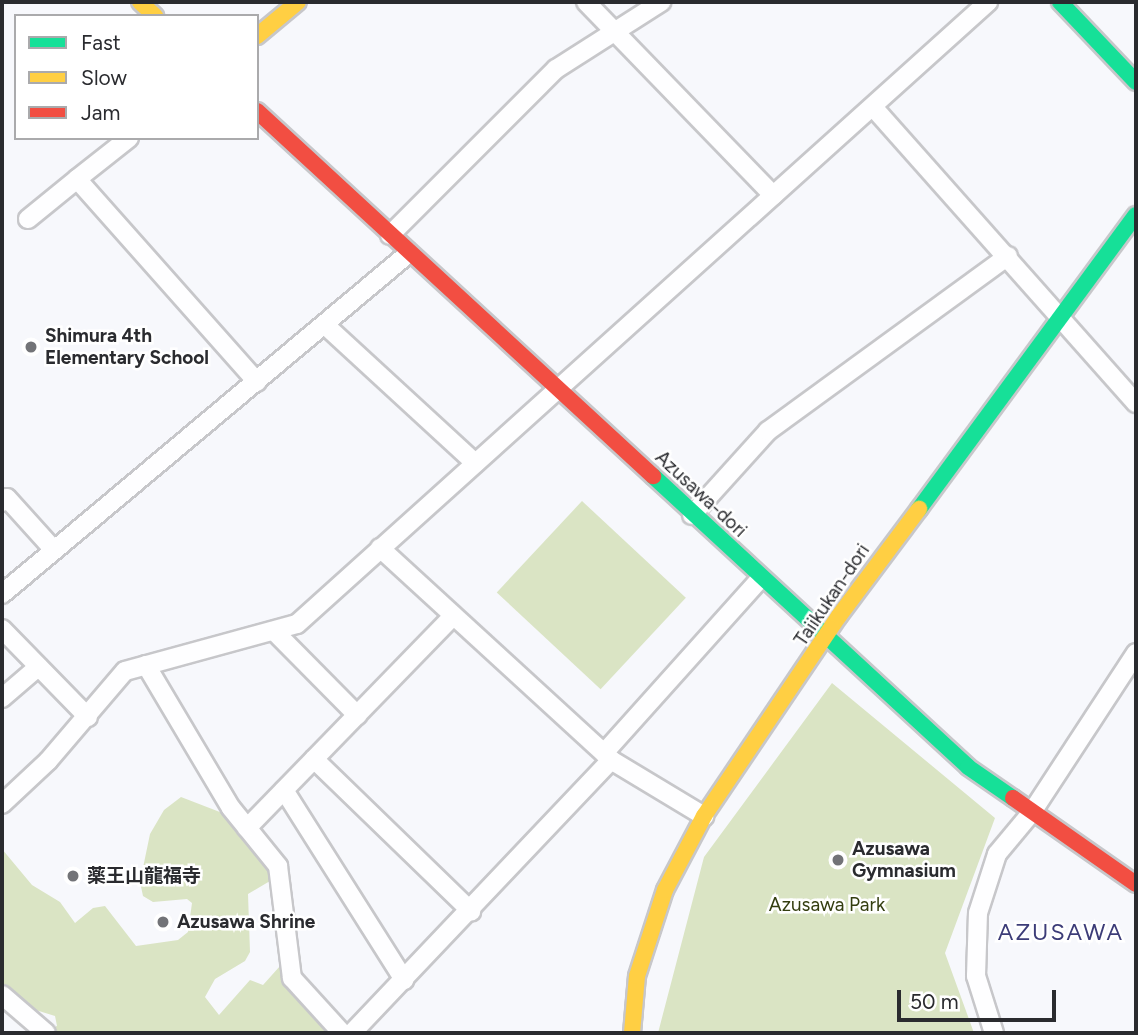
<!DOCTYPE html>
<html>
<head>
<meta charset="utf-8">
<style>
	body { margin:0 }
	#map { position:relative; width:1138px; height:1035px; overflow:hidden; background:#f7f8fc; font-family:Figtree,"Noto Sans JP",sans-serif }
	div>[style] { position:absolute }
	.green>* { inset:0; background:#dae4c4; transform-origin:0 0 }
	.roads { filter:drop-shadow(2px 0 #c7c7ca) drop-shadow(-2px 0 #c7c7ca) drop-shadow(0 2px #c7c7ca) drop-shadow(0 -2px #c7c7ca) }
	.street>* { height:18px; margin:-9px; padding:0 9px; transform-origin:9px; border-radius:9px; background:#fefeff }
	.fast>* { height:16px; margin:-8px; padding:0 8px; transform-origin:8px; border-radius:8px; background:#16e098 }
	.slow>* { height:16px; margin:-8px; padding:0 8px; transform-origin:8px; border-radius:8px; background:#ffcf43 }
	.jam>* { height:16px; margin:-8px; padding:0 8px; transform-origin:8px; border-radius:8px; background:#f24e42 }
	.dots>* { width:19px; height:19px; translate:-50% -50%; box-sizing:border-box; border:4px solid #fff; border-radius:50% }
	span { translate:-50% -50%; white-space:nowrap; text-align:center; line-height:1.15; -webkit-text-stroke:5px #fff; paint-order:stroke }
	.poi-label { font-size:19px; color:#2a2b2f; font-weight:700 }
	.left { translate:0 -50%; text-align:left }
	.street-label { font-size:19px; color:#2a2b2f }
	.park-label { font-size:19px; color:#343e10 }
	.quarter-label { font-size:23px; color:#3c3c78; letter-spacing:2px }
	.frame { position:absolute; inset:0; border:4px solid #2a2b2f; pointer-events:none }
	.legend { position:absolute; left:14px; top:14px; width:245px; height:126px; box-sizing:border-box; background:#fff; border:2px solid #aaaaac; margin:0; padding:9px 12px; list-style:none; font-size:21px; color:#2a2b2f }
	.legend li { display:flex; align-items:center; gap:14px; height:35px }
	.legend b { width:35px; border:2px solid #aaaaac }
	.scale { position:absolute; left:897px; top:990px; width:159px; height:32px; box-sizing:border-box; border:4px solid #2a2b2f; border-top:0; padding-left:9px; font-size:21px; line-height:24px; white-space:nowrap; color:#2a2b2f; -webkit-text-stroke:5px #fff; paint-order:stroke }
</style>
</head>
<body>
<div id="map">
	<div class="green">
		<i style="left:582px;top:501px;width:142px;height:125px;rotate:43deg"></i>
		<i style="clip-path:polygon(832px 683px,995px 818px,945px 953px,974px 1033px,658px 1033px,704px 857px)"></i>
		<i style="clip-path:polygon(181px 797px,225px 814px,268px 870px,270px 881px,248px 894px,250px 952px,245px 961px,215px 979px,205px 997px,219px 1015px,250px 980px,263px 985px,289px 956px,292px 978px,342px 1033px,57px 1033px,52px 1028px,57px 1026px,55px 1016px,26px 1007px,2px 984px,2px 849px,32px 885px,60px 902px,75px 923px,93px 908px,105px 906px,136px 946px,178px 940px,188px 932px,192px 903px,187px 899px,153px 902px,143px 896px,140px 882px,150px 834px,164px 810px)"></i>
	</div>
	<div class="roads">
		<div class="street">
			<i style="left:586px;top:2px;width:269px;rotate:45.9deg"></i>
			<i style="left:873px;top:107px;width:396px;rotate:48.4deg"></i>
			<i style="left:129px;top:138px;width:66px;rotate:141.7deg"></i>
			<i style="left:77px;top:179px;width:271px;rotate:48.4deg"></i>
			<i style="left:28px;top:219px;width:63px;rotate:-39.2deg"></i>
			<i style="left:390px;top:235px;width:235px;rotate:-45deg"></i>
			<i style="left:556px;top:69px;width:125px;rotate:-32.5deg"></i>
			<i style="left:325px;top:325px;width:204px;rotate:42.6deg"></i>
			<i style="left:2px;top:502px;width:6px;rotate:-39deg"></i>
			<i style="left:7px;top:498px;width:70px;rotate:47.9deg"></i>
			<i style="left:692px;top:515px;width:113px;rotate:-47.9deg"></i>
			<i style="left:768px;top:431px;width:297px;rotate:-36.1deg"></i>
			<i style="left:380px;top:548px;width:314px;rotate:42.5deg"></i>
			<i style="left:611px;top:760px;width:109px;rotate:31.1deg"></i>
			<i style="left:2px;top:594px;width:531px;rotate:-39.96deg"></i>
			<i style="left:2px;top:629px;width:123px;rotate:45.7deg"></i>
			<i style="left:275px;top:632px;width:117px;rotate:45.3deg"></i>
			<i style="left:146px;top:665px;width:166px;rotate:59.3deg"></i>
			<i style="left:231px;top:808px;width:75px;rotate:51deg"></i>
			<i style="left:278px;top:866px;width:113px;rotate:82.9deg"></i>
			<i style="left:292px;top:978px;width:74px;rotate:47.7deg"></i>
			<i style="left:2px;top:698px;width:48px;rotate:-40.7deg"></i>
			<i style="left:604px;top:753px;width:235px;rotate:-48.1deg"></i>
			<i style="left:314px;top:759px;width:219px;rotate:44.1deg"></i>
			<i style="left:284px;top:790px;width:225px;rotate:57.7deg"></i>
			<i style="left:2px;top:804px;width:63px;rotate:-43.1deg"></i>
			<i style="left:48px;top:761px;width:118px;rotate:-49.5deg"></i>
			<i style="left:125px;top:671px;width:178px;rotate:-15.3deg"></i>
			<i style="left:297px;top:624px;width:930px;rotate:-41.99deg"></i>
			<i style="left:247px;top:828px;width:296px;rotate:-45.8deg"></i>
			<i style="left:2px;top:995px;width:58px;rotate:40.8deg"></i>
			<i style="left:352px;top:1033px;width:376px;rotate:-46.5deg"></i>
			<i style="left:994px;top:1033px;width:60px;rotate:-107.5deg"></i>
			<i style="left:976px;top:976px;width:63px;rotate:-88.2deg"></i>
			<i style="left:978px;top:913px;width:62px;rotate:-72.1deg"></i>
			<i style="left:997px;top:854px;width:55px;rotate:-50.2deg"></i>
			<i style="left:1032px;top:812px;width:190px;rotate:-56.8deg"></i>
		</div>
		<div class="fast">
			<i style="left:1060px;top:2px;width:110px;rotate:46.5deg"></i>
			<i style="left:653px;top:476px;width:429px;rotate:42.7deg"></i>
			<i style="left:968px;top:767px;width:55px;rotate:34.6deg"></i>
			<i style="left:919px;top:509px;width:365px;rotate:-53.6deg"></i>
		</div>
		<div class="slow">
			<i style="left:140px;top:2px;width:21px;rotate:43deg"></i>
			<i style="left:257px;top:36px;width:53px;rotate:-39.7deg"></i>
			<i style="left:632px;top:1033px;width:57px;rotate:-85deg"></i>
			<i style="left:637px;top:976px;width:90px;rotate:-72deg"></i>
			<i style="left:665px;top:890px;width:84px;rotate:-62.2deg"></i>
			<i style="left:704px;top:816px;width:241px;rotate:-56deg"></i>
			<i style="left:839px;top:616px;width:134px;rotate:-53.2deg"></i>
		</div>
		<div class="jam">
			<i style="left:257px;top:111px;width:539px;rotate:42.67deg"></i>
			<i style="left:1013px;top:798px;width:150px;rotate:35deg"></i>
		</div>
	</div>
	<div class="dots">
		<i style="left:31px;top:347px;background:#727377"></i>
		<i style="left:838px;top:860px;background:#727377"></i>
		<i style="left:73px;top:876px;background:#727377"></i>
		<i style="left:163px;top:922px;background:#727377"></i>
	</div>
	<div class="poi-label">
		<span class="left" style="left:45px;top:347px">Shimura 4th<br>Elementary School</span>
		<span class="left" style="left:852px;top:860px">Azusawa<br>Gymnasium</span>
		<span class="left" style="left:87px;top:876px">薬王山龍福寺</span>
		<span class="left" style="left:177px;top:922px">Azusawa Shrine</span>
	</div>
	<div class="street-label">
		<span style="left:701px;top:494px;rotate:43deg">Azusawa-dori</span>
		<span style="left:832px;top:595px;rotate:-56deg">Taiikukan-dori</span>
	</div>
	<div class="park-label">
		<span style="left:827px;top:905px">Azusawa Park</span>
	</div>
	<div class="quarter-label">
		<span style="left:1061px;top:932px">AZUSAWA</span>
	</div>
	<div class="frame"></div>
	<ul class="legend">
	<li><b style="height:9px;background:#16e098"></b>Fast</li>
	<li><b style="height:9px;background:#ffcf43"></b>Slow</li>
	<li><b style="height:9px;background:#f24e42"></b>Jam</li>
	</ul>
	<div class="scale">50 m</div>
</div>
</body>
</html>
